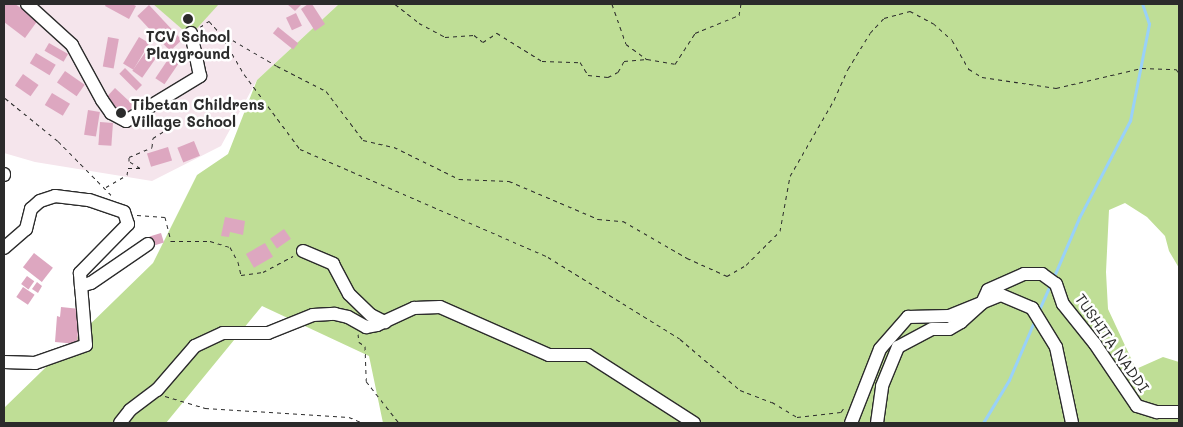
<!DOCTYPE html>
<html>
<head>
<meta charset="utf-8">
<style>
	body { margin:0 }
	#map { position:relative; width:1183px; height:427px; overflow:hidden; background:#fff; font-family:Mali,sans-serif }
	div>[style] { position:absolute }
	.built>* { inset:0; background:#f5e5ec }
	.green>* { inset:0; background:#bfde96 }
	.stream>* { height:2.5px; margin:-1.25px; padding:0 1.25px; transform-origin:1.25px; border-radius:1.25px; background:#99d1f8 }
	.building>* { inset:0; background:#dda7c0; transform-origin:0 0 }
	.path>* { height:1px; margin-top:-0.5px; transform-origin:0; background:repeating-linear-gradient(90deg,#2b2b2b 0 4px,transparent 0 8px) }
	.roads { filter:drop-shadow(1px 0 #2b2b2b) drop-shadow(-1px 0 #2b2b2b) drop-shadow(0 1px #2b2b2b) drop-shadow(0 -1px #2b2b2b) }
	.minor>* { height:12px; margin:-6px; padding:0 6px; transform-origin:6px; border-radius:6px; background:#fff }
	.dots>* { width:14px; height:14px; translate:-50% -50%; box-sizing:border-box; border:2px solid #fff; border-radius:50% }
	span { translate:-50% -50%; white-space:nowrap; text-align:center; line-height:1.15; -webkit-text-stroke:5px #fff; paint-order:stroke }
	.poi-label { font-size:15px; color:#2b2b2b; font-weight:700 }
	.left { translate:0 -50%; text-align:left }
	.street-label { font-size:15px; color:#2b2b2b }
	.frame { position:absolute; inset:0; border:5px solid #2b2b2b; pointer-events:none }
</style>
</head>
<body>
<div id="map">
	<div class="built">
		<i style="clip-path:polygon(4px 4px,339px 4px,257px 80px,221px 146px,152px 181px,35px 162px,4px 153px)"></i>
	</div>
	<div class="green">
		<i style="clip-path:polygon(153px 4px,219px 4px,190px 36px)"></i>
		<i style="clip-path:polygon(339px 4px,1179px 4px,1179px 268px,1169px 251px,1165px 236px,1147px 217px,1125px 203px,1109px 210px,1106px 272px,1108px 309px,1136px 369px,1163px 357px,1179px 362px,1179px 423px,383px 423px,369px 356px,262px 306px,166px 423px,4px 423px,4px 408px,153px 263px,197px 175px,228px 154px,257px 80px)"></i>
	</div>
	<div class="stream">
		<i style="left:1055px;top:274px;width:61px;rotate:-66.8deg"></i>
		<i style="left:1079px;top:218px;width:110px;rotate:-62.3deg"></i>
		<i style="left:1130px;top:121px;width:99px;rotate:-78.9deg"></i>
		<i style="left:1149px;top:24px;width:21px;rotate:-109deg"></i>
		<i style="left:1039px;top:310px;width:24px;rotate:-66deg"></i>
		<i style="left:983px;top:423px;width:50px;rotate:-58.8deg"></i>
		<i style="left:1009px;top:380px;width:63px;rotate:-66.7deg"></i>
	</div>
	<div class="building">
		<i style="clip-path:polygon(4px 4px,15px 4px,38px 20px,25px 38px,4px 22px)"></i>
		<i style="clip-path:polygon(106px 4px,132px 4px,136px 6px,129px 19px,105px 6px)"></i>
		<i style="clip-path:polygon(287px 4px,302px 4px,295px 11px)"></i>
		<i style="clip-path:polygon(308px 4px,312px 4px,325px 24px,315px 31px,301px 9px)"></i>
		<i style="left:149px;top:5px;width:48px;height:16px;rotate:47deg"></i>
		<i style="left:296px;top:13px;width:14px;height:11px;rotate:65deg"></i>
		<i style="left:278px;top:27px;width:26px;height:8px;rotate:39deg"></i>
		<i style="left:108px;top:37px;width:11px;height:30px;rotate:10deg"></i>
		<i style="left:139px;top:37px;width:12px;height:31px;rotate:31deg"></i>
		<i style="left:49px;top:43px;width:22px;height:9px;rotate:30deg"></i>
		<i style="left:149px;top:47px;width:12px;height:29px;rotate:35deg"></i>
		<i style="left:36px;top:53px;width:23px;height:12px;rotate:31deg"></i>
		<i style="left:171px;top:55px;width:11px;height:28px;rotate:34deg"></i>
		<i style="left:125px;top:68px;width:24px;height:8px;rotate:45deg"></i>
		<i style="left:65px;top:71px;width:24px;height:14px;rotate:35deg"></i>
		<i style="left:23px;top:74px;width:19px;height:14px;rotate:35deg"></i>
		<i style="left:115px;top:88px;width:26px;height:14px;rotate:43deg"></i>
		<i style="left:52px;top:93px;width:21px;height:14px;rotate:31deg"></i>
		<i style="left:88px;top:110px;width:12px;height:25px;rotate:9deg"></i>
		<i style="left:100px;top:122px;width:13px;height:23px;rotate:4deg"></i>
		<i style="left:194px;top:141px;width:16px;height:18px;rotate:68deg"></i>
		<i style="left:168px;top:147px;width:14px;height:22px;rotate:73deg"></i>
		<i style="clip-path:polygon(225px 217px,245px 221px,243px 235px,230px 232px,229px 237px,221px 236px)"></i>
		<i style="left:284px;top:229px;width:12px;height:17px;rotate:55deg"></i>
		<i style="left:161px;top:233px;width:10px;height:12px;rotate:73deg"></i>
		<i style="left:265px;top:243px;width:16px;height:22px;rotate:60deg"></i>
		<i style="left:34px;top:253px;width:24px;height:18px;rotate:38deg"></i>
		<i style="left:27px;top:276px;width:9px;height:10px;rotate:36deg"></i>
		<i style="clip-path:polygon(37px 282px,42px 286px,38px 293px,32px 289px)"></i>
		<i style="left:23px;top:287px;width:14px;height:12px;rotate:34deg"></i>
		<i style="clip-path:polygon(61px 307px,80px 309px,77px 344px,55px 342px,57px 316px,60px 317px)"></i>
	</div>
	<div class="path">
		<i style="left:395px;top:4px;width:31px;rotate:38deg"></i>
		<i style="left:419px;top:23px;width:30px;rotate:28deg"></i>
		<i style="left:445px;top:37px;width:29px;rotate:-4deg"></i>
		<i style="left:474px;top:35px;width:11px;rotate:38deg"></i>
		<i style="left:483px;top:42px;width:17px;rotate:-33deg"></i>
		<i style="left:497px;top:33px;width:53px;rotate:31.9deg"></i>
		<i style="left:542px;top:61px;width:38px;rotate:2deg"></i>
		<i style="left:580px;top:62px;width:15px;rotate:58deg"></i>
		<i style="left:588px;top:75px;width:20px;rotate:6deg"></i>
		<i style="left:608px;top:77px;width:11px;rotate:-27deg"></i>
		<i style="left:618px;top:72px;width:13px;rotate:-61deg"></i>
		<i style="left:624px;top:61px;width:23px;rotate:-5deg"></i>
		<i style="left:612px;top:4px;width:42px;rotate:70.7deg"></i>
		<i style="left:626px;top:44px;width:26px;rotate:36deg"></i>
		<i style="left:647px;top:59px;width:28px;rotate:10deg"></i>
		<i style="left:675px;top:64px;width:37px;rotate:-57deg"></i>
		<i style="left:695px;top:33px;width:48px;rotate:-22.2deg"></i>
		<i style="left:739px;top:15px;width:11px;rotate:-80deg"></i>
		<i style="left:200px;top:27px;width:11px;rotate:-34deg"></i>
		<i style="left:209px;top:21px;width:15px;rotate:48deg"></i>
		<i style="left:219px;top:32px;width:67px;rotate:30.4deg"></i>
		<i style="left:277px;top:66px;width:55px;rotate:27deg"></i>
		<i style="left:326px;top:91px;width:61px;rotate:52.9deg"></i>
		<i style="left:363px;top:140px;width:32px;rotate:13deg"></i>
		<i style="left:394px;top:147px;width:72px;rotate:26.2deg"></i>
		<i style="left:459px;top:179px;width:50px;rotate:2.3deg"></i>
		<i style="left:509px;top:181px;width:97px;rotate:23.1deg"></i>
		<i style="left:598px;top:219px;width:25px;rotate:5deg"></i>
		<i style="left:623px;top:221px;width:74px;rotate:30deg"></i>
		<i style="left:687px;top:258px;width:44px;rotate:24.2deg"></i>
		<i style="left:727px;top:276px;width:22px;rotate:-30deg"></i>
		<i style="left:746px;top:265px;width:48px;rotate:-45deg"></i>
		<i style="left:780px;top:231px;width:56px;rotate:-79.7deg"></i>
		<i style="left:790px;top:176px;width:88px;rotate:-59.9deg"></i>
		<i style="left:834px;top:100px;width:34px;rotate:-66deg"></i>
		<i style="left:848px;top:69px;width:42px;rotate:-58.6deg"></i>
		<i style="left:870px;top:33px;width:21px;rotate:-47deg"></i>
		<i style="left:884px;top:18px;width:27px;rotate:-15deg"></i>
		<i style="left:910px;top:11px;width:26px;rotate:28deg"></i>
		<i style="left:933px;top:23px;width:25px;rotate:42deg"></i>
		<i style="left:952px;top:40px;width:34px;rotate:60deg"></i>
		<i style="left:969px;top:69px;width:15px;rotate:32deg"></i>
		<i style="left:982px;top:77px;width:75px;rotate:8.5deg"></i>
		<i style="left:1056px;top:88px;width:88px;rotate:-13.1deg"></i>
		<i style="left:1142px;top:68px;width:34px;rotate:2deg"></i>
		<i style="left:1176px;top:69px;width:5px;rotate:53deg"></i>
		<i style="left:220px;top:33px;width:48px;rotate:59.7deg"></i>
		<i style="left:244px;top:74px;width:94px;rotate:53.3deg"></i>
		<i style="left:300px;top:149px;width:270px;rotate:23.5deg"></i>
		<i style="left:548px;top:257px;width:155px;rotate:31.8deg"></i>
		<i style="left:680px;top:339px;width:79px;rotate:40.4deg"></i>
		<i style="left:740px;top:390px;width:34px;rotate:21deg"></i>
		<i style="left:772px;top:402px;width:29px;rotate:31deg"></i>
		<i style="left:797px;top:417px;width:44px;rotate:-6.5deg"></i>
		<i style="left:841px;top:412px;width:7px;rotate:-56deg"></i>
		<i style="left:5px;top:98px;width:68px;rotate:39.1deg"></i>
		<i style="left:58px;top:141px;width:76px;rotate:45.5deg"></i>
		<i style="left:106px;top:187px;width:24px;rotate:-30deg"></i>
		<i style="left:127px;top:175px;width:7px;rotate:-82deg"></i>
		<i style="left:128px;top:168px;width:12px"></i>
		<i style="left:140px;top:168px;width:13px;rotate:-148deg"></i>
		<i style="left:129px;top:161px;width:4px;rotate:-90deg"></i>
		<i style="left:129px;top:157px;width:25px;rotate:-23deg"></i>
		<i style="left:152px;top:147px;width:9px;rotate:-84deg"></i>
		<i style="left:153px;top:138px;width:19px;rotate:-32deg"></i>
		<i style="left:169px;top:128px;width:5px;rotate:-79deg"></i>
		<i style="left:170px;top:123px;width:27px;rotate:180deg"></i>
		<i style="left:137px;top:215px;width:28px;rotate:4deg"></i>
		<i style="left:165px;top:217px;width:25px;rotate:76deg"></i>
		<i style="left:171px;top:241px;width:39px"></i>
		<i style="left:210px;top:241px;width:21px;rotate:17deg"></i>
		<i style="left:230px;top:247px;width:17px;rotate:62deg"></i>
		<i style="left:238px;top:262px;width:13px;rotate:77deg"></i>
		<i style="left:241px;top:275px;width:22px;rotate:-8deg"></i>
		<i style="left:263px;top:272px;width:34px;rotate:-28deg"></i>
		<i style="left:358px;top:334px;width:8px;rotate:83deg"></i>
		<i style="left:359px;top:342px;width:7px;rotate:34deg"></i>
		<i style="left:365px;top:346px;width:35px;rotate:88deg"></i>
		<i style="left:366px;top:381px;width:53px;rotate:51.8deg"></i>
		<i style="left:165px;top:396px;width:42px;rotate:16.7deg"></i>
		<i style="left:205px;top:408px;width:144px;rotate:3.6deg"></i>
		<i style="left:349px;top:417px;width:15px;rotate:23deg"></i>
	</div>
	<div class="roads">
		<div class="minor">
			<i style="left:27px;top:4px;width:61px;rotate:42.3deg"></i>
			<i style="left:72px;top:45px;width:63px;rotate:61.4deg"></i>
			<i style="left:102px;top:100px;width:16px;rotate:55deg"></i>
			<i style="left:111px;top:113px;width:17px;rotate:28deg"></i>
			<i style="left:126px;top:121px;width:87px;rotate:-31.3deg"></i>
			<i style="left:200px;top:76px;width:44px;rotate:-101.8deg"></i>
			<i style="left:4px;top:174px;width:1px;rotate:90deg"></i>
			<i style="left:4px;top:248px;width:29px;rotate:-41deg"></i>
			<i style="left:26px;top:229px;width:21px;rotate:-76deg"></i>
			<i style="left:31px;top:209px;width:12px;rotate:-42deg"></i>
			<i style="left:40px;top:201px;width:16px;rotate:-18deg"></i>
			<i style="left:55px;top:196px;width:34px;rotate:7deg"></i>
			<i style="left:89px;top:200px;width:37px;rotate:19deg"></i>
			<i style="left:124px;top:212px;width:13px;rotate:72deg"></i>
			<i style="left:128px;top:224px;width:69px;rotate:134.4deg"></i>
			<i style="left:80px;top:273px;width:13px;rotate:86deg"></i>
			<i style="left:81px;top:286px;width:10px;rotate:-17deg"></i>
			<i style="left:91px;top:283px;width:69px;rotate:-34.4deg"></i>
			<i style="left:303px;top:251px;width:33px;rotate:23deg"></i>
			<i style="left:333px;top:264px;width:34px;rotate:62deg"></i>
			<i style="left:349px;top:294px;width:30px;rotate:44deg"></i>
			<i style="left:371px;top:315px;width:16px;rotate:27deg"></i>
			<i style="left:4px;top:362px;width:31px;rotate:2deg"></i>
			<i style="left:35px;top:363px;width:54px;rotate:-19.4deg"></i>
			<i style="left:86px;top:345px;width:59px;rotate:-94.8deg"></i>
			<i style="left:120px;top:423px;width:16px;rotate:-52deg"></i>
			<i style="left:130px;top:410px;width:34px;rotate:-37deg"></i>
			<i style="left:157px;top:390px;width:58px;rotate:-49.2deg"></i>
			<i style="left:195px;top:346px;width:31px;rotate:-25deg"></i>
			<i style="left:223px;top:333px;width:45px"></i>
			<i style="left:268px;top:333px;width:48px;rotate:-21.8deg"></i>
			<i style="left:313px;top:315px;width:22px;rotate:-3deg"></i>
			<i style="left:335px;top:314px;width:13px;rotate:13deg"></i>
			<i style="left:348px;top:317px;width:21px;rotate:29deg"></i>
			<i style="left:366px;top:327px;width:11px;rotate:-10deg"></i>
			<i style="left:377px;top:325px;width:41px;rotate:-24.7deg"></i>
			<i style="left:414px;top:308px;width:26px;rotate:-2deg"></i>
			<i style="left:440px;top:307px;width:119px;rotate:23.8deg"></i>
			<i style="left:549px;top:355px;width:39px"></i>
			<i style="left:588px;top:355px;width:126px;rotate:32.7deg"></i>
			<i style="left:851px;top:423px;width:79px;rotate:-68.6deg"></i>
			<i style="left:880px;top:349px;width:43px;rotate:-48.8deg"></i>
			<i style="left:908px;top:317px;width:41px;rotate:-1.4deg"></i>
			<i style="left:949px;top:316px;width:56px;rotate:-22deg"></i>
			<i style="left:1001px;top:295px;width:34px;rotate:23deg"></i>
			<i style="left:1032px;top:308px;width:46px;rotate:58.4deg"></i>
			<i style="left:1056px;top:347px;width:78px;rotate:78.1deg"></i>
			<i style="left:877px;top:423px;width:37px;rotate:-82deg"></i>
			<i style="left:882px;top:386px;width:42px;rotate:-67.7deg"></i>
			<i style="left:898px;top:347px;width:38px;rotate:-28deg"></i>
			<i style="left:932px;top:329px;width:17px"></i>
			<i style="left:949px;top:329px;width:14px;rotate:-30deg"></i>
			<i style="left:961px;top:322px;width:28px;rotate:-42deg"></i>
			<i style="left:982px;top:303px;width:14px;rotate:-65deg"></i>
			<i style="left:988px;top:290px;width:39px;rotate:-24deg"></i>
			<i style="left:1024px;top:274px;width:18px"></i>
			<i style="left:1042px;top:274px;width:17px;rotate:36deg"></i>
			<i style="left:1056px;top:284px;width:21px;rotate:71deg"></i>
			<i style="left:1063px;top:304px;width:51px;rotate:51.3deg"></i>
			<i style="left:1095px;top:344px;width:75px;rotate:55.9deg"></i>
			<i style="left:1137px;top:406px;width:21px;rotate:17deg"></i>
			<i style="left:1157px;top:412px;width:22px"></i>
		</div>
	</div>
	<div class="dots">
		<i style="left:188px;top:19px;background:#2b2b2b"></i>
		<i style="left:121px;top:113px;background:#2b2b2b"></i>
	</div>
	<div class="poi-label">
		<span style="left:188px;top:45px">TCV School<br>Playground</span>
		<span class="left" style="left:131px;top:113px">Tibetan Childrens<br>Village School</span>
	</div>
	<div class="street-label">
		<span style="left:1112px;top:343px;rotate:55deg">TUSHITA NADDI</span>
	</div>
	<div class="frame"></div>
</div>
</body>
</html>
